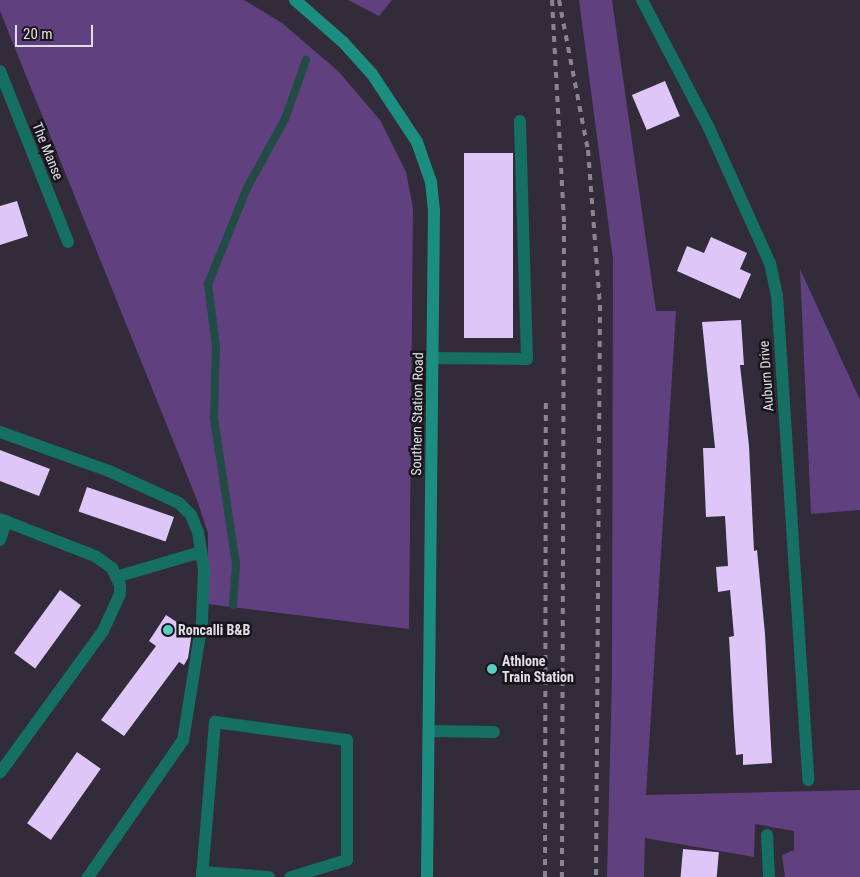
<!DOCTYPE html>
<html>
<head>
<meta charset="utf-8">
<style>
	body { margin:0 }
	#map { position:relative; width:860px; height:877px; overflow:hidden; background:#322b39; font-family:"Roboto Condensed",sans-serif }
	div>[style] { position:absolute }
	.green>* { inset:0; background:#61407f }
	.stream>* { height:8px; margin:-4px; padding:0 4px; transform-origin:4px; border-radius:4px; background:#214b44 }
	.building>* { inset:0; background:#dec6f8; transform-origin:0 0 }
	.lane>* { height:12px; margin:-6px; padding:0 6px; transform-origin:6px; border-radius:6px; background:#156f63 }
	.street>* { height:12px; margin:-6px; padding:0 6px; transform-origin:6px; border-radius:6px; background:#156f63 }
	.secondary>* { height:12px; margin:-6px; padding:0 6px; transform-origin:6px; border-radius:6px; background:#1b8e80 }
	.rail>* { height:4px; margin-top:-2px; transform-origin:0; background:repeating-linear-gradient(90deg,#89848f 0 6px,transparent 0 12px) }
	.dots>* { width:14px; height:14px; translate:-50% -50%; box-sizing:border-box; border:2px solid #18151c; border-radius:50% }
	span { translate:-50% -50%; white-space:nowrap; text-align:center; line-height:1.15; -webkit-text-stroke:5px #18151c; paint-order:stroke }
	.street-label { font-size:14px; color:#e2dee7 }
	.poi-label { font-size:14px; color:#e2dee7; font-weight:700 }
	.left { translate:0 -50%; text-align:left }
	.scale { position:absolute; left:15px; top:25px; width:78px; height:22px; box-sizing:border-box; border:2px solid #e2dee7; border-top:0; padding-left:6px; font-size:15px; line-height:18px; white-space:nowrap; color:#e2dee7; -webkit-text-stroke:4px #18151c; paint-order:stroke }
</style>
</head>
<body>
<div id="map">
	<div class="green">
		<i style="clip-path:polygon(0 0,244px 0,282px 23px,338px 71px,380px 120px,406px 172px,413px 208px,409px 629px,208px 604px,208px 533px,197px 500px,0 11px)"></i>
		<i style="clip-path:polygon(348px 0,392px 0,379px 16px)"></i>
		<i style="clip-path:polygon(579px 0,612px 0,656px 311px,676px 311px,646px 795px,860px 790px,860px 877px,785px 877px,782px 855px,794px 850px,794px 831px,755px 824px,754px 857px,645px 838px,644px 877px,607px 877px,612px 674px,613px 259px)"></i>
		<i style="clip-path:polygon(800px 269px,860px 400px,860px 510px,811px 514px)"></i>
	</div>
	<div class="stream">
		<i style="left:233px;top:605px;width:41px;rotate:-85.8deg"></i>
		<i style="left:236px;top:564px;width:148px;rotate:-98.6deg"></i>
		<i style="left:214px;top:418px;width:72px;rotate:-88.4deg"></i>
		<i style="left:216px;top:346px;width:63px;rotate:-97.4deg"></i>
		<i style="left:208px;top:284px;width:104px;rotate:-67.9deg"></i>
		<i style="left:247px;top:188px;width:79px;rotate:-61.2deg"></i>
		<i style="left:285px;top:119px;width:63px;rotate:-70.4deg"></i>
	</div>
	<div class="building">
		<i style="left:665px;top:81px;width:38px;height:36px;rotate:67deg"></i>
		<i style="left:464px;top:153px;width:49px;height:185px"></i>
		<i style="clip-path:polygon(17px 201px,28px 236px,0 245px,0 206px)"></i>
		<i style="clip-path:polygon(711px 237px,747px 253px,740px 269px,751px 274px,740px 299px,677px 271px,687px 246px,704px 253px)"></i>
		<i style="clip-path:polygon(741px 320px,744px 365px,740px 365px,749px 446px,754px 551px,757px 550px,765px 634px,772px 763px,743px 765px,743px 754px,736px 755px,734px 726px,729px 637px,734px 636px,730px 590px,718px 592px,716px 567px,728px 566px,725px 516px,706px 517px,703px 448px,715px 448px,702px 322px)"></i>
		<i style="clip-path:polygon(0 450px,50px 469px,39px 496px,0 481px)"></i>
		<i style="left:87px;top:487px;width:92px;height:26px;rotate:19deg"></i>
		<i style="left:60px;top:590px;width:26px;height:78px;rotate:36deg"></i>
		<i style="clip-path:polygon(166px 615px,192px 632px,188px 658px,184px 665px,179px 662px,124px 736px,101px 720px,156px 646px,149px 641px)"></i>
		<i style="left:77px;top:752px;width:29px;height:87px;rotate:35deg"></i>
		<i style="left:683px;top:849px;width:36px;height:28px;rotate:5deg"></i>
	</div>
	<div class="lane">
		<i style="left:432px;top:358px;width:95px;rotate:0.6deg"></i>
		<i style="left:527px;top:359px;width:238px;rotate:-91.7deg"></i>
		<i style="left:0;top:432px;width:116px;rotate:19.7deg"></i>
		<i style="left:109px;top:471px;width:77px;rotate:24.6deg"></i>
		<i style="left:179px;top:503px;width:17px;rotate:45deg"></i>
		<i style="left:191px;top:515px;width:18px;rotate:68deg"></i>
		<i style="left:198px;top:532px;width:37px;rotate:81deg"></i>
		<i style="left:204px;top:569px;width:53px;rotate:92.2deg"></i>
		<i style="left:202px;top:622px;width:120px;rotate:99.1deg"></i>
		<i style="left:183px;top:740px;width:167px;rotate:124.7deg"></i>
		<i style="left:0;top:540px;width:20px;rotate:-72deg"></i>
		<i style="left:116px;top:577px;width:89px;rotate:-16.4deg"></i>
		<i style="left:429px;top:731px;width:65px;rotate:0.9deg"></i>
		<i style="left:202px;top:872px;width:67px;rotate:4.3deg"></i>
		<i style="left:202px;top:877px;width:156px;rotate:-85.2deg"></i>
		<i style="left:215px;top:722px;width:133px;rotate:7.8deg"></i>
		<i style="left:347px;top:740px;width:120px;rotate:90deg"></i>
		<i style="left:347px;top:860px;width:59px;rotate:163.1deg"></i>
	</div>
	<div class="street">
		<i style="left:642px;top:0;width:142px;rotate:62.4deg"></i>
		<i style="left:708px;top:126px;width:150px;rotate:65.7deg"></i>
		<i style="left:770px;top:263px;width:33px;rotate:78deg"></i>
		<i style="left:777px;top:295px;width:486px;rotate:86.3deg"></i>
		<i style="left:0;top:71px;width:184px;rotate:68.3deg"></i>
		<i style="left:0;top:519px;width:102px;rotate:21.3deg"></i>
		<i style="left:95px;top:556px;width:21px;rotate:35deg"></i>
		<i style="left:112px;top:568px;width:19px;rotate:65deg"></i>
		<i style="left:120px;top:585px;width:9px;rotate:90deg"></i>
		<i style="left:120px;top:594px;width:41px;rotate:114.7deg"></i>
		<i style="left:103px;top:631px;width:175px;rotate:126deg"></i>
		<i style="left:767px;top:835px;width:42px;rotate:87.3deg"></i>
	</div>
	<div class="secondary">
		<i style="left:295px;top:0;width:64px;rotate:41.2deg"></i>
		<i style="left:343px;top:42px;width:43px;rotate:47.8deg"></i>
		<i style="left:372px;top:74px;width:82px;rotate:56.5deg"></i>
		<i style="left:417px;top:142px;width:42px;rotate:70.7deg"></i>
		<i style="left:431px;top:182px;width:28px;rotate:84deg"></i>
		<i style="left:434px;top:210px;width:667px;rotate:90.6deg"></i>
	</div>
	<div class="rail">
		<i style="left:552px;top:0;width:224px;rotate:86.9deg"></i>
		<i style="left:564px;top:224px;width:653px;rotate:90.18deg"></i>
		<i style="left:559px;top:0;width:153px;rotate:79.1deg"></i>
		<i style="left:588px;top:150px;width:155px;rotate:85.6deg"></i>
		<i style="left:600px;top:305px;width:572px;rotate:90.4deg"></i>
		<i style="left:545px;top:877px;width:478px;rotate:-89.9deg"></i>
	</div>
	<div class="dots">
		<i style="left:168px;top:630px;background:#5acebc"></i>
		<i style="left:492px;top:669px;background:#5acebc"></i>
	</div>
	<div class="street-label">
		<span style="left:48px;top:151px;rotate:68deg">The Manse</span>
		<span style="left:766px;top:376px;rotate:-94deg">Auburn Drive</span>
		<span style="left:417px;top:414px;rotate:-89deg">Southern Station Road</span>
	</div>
	<div class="poi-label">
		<span class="left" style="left:178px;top:630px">Roncalli B&amp;B</span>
		<span class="left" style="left:502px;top:669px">Athlone<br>Train Station</span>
	</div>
	<div class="scale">20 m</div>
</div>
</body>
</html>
